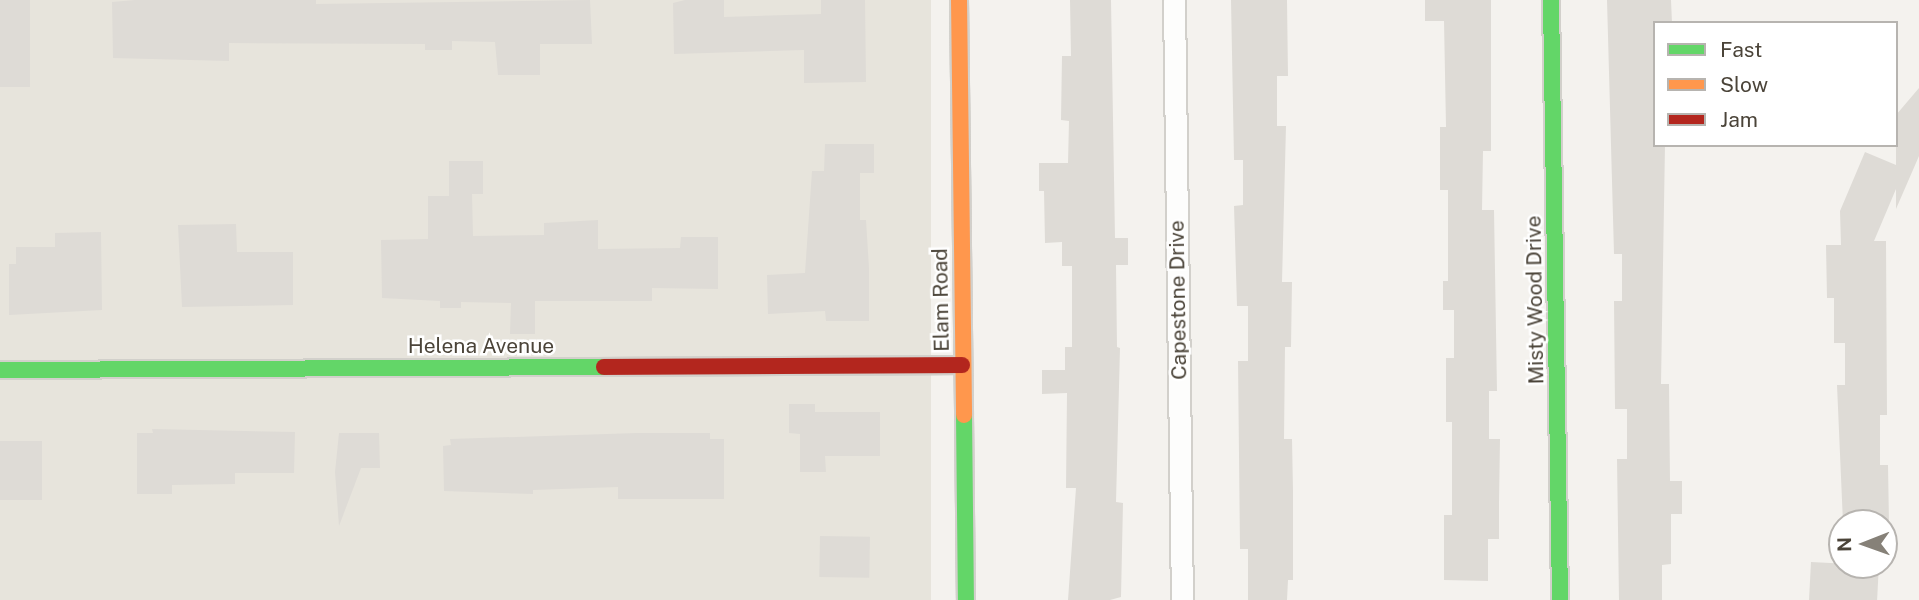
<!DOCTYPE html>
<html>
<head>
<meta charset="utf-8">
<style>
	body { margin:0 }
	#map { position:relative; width:1919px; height:600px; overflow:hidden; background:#f4f2ee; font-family:"Public Sans",sans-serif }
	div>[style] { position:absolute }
	.residential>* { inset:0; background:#e7e4dc; transform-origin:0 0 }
	.building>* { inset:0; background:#dedbd6; transform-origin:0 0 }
	.roads { filter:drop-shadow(2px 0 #d2d0cb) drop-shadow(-2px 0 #d2d0cb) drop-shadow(0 2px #d2d0cb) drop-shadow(0 -2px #d2d0cb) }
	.street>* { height:21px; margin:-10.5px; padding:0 10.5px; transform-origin:10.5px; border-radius:10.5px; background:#fdfdfc }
	.fast>* { height:16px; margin:-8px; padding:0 8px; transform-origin:8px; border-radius:8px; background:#63d668 }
	.slow>* { height:16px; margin:-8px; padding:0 8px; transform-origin:8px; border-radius:8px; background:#ff974d }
	.jam>* { height:16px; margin:-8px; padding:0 8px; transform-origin:8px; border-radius:8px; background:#b3261e }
	span { translate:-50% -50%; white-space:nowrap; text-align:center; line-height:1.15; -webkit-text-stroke:5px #fff; paint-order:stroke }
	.street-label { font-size:21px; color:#4b4439 }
	.legend { position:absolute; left:1653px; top:21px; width:245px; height:126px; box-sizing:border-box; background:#fff; border:2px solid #b7b4b0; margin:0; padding:9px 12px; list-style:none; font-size:21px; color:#4b4439 }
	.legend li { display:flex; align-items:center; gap:14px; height:35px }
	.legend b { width:35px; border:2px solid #b7b4b0 }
	.north { position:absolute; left:1828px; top:509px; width:70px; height:70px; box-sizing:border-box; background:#fff; border:2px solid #b7b4b0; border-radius:50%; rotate:269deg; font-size:19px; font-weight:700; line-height:28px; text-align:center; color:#4b4439 }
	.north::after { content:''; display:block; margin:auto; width:24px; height:32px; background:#868178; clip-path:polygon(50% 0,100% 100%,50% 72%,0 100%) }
</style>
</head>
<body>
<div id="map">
	<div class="residential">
		<i style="left:0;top:0;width:931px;height:600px"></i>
	</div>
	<div class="building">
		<i style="left:0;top:0;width:30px;height:87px"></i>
		<i style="clip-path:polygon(135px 0,316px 0,316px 4px,590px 0,592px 44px,540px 44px,540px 75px,498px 75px,495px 42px,452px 41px,452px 50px,425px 50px,425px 44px,229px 43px,229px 61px,113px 58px,112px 2px)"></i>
		<i style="clip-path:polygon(685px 0,724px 0,724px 17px,821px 14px,821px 0,865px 0,866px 82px,804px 83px,804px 50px,674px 54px,673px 3px)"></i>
		<i style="clip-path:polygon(1070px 0,1111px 0,1115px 238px,1128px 238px,1128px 265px,1116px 265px,1117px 347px,1120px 348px,1116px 502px,1123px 503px,1121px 597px,1110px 600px,1068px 600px,1076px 488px,1066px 488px,1067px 393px,1042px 394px,1042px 370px,1065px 370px,1065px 347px,1072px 347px,1072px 266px,1062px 266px,1062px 242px,1045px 243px,1044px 191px,1039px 191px,1039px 163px,1068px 163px,1069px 121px,1061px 120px,1062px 56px,1071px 56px)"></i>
		<i style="clip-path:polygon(1231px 0,1287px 0,1288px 76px,1277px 76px,1277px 126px,1286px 126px,1282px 282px,1292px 282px,1291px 347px,1285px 347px,1284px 439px,1292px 439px,1293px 491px,1293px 580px,1288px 580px,1287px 600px,1248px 600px,1248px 549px,1240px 549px,1238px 361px,1248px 361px,1248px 306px,1237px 306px,1234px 206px,1243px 205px,1243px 160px,1234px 160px)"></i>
		<i style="clip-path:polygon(1425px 0,1491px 0,1491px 151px,1483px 151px,1482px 210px,1494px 210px,1497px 391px,1489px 391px,1489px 439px,1500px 439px,1499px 503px,1499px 539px,1488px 539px,1488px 581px,1444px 580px,1444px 515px,1452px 515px,1452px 422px,1446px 422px,1446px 358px,1454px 358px,1454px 310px,1443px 310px,1443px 281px,1448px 281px,1448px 190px,1440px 190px,1440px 127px,1446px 127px,1444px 21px,1425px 21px)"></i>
		<i style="clip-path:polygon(1607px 0,1671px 0,1672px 23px,1655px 23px,1655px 145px,1665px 145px,1661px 384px,1669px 384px,1670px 481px,1682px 481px,1682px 514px,1671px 514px,1671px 564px,1662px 565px,1662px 600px,1619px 600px,1617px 459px,1627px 459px,1627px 409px,1615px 409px,1614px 301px,1622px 301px,1622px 254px,1614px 254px)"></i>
		<i style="clip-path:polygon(1919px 88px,1919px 156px,1896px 209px,1896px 189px,1874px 241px,1886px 241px,1887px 415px,1880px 415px,1880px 465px,1888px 465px,1889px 523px,1843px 523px,1837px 385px,1845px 385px,1845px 343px,1834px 343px,1834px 298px,1827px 298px,1826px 245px,1841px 245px,1840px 211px,1865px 152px,1896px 165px,1896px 115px)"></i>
		<i style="clip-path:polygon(825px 144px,874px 144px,874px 173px,860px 173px,860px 220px,866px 220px,869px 268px,869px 321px,826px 321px,825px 311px,768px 314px,767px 275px,805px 273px,812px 171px,824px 171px)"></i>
		<i style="clip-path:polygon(449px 161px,483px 161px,483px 194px,472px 194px,473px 236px,544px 235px,544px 223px,598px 220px,598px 249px,680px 248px,681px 237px,718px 237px,718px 289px,652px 288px,652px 301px,535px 301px,535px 334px,510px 334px,511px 303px,461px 302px,461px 308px,440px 308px,440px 301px,382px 298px,381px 240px,428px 239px,428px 196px,449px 196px)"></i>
		<i style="clip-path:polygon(236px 224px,237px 252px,293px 252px,293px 305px,182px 307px,178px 225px)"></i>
		<i style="clip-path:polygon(101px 232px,102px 310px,9px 315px,9px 264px,16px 264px,16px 247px,55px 247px,55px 233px)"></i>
		<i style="clip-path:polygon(789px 404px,815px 404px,815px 412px,880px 412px,880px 456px,825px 456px,826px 472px,800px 472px,800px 434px,789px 433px)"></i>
		<i style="clip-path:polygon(152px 429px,295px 432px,294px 473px,235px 473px,235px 484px,172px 485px,172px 494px,137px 494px,137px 433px,153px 433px)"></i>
		<i style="clip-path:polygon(339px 433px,379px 433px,380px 468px,361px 468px,339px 526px,335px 472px)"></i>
		<i style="clip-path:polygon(637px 433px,710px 433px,710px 439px,724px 439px,724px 499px,618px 499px,618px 487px,533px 490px,533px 494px,444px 491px,443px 446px,451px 445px,450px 439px)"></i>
		<i style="left:0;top:441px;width:42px;height:59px"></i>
		<i style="left:820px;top:536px;width:50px;height:41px;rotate:1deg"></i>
		<i style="left:1811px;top:562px;width:68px;height:38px;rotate:3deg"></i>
	</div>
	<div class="roads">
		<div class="street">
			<i style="left:1174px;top:0;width:600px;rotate:89.24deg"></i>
		</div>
		<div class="fast">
			<i style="left:1551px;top:0;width:600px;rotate:89.14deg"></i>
			<i style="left:0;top:370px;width:604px;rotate:-0.28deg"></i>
			<i style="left:964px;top:415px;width:185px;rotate:89.4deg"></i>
		</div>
		<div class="slow">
			<i style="left:959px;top:0;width:415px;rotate:89.3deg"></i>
		</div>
		<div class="jam">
			<i style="left:604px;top:367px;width:358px;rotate:-0.3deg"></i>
		</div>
	</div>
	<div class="street-label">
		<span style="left:941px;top:300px;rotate:-91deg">Elam Road</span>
		<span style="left:1178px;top:300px;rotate:-91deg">Capestone Drive</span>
		<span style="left:1535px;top:300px;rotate:-91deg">Misty Wood Drive</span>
		<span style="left:481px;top:346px">Helena Avenue</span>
	</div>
	<ul class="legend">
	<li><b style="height:9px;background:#63d668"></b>Fast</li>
	<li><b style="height:9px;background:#ff974d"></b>Slow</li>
	<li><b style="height:9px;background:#b3261e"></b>Jam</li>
	</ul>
	<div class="north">N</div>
</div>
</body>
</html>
